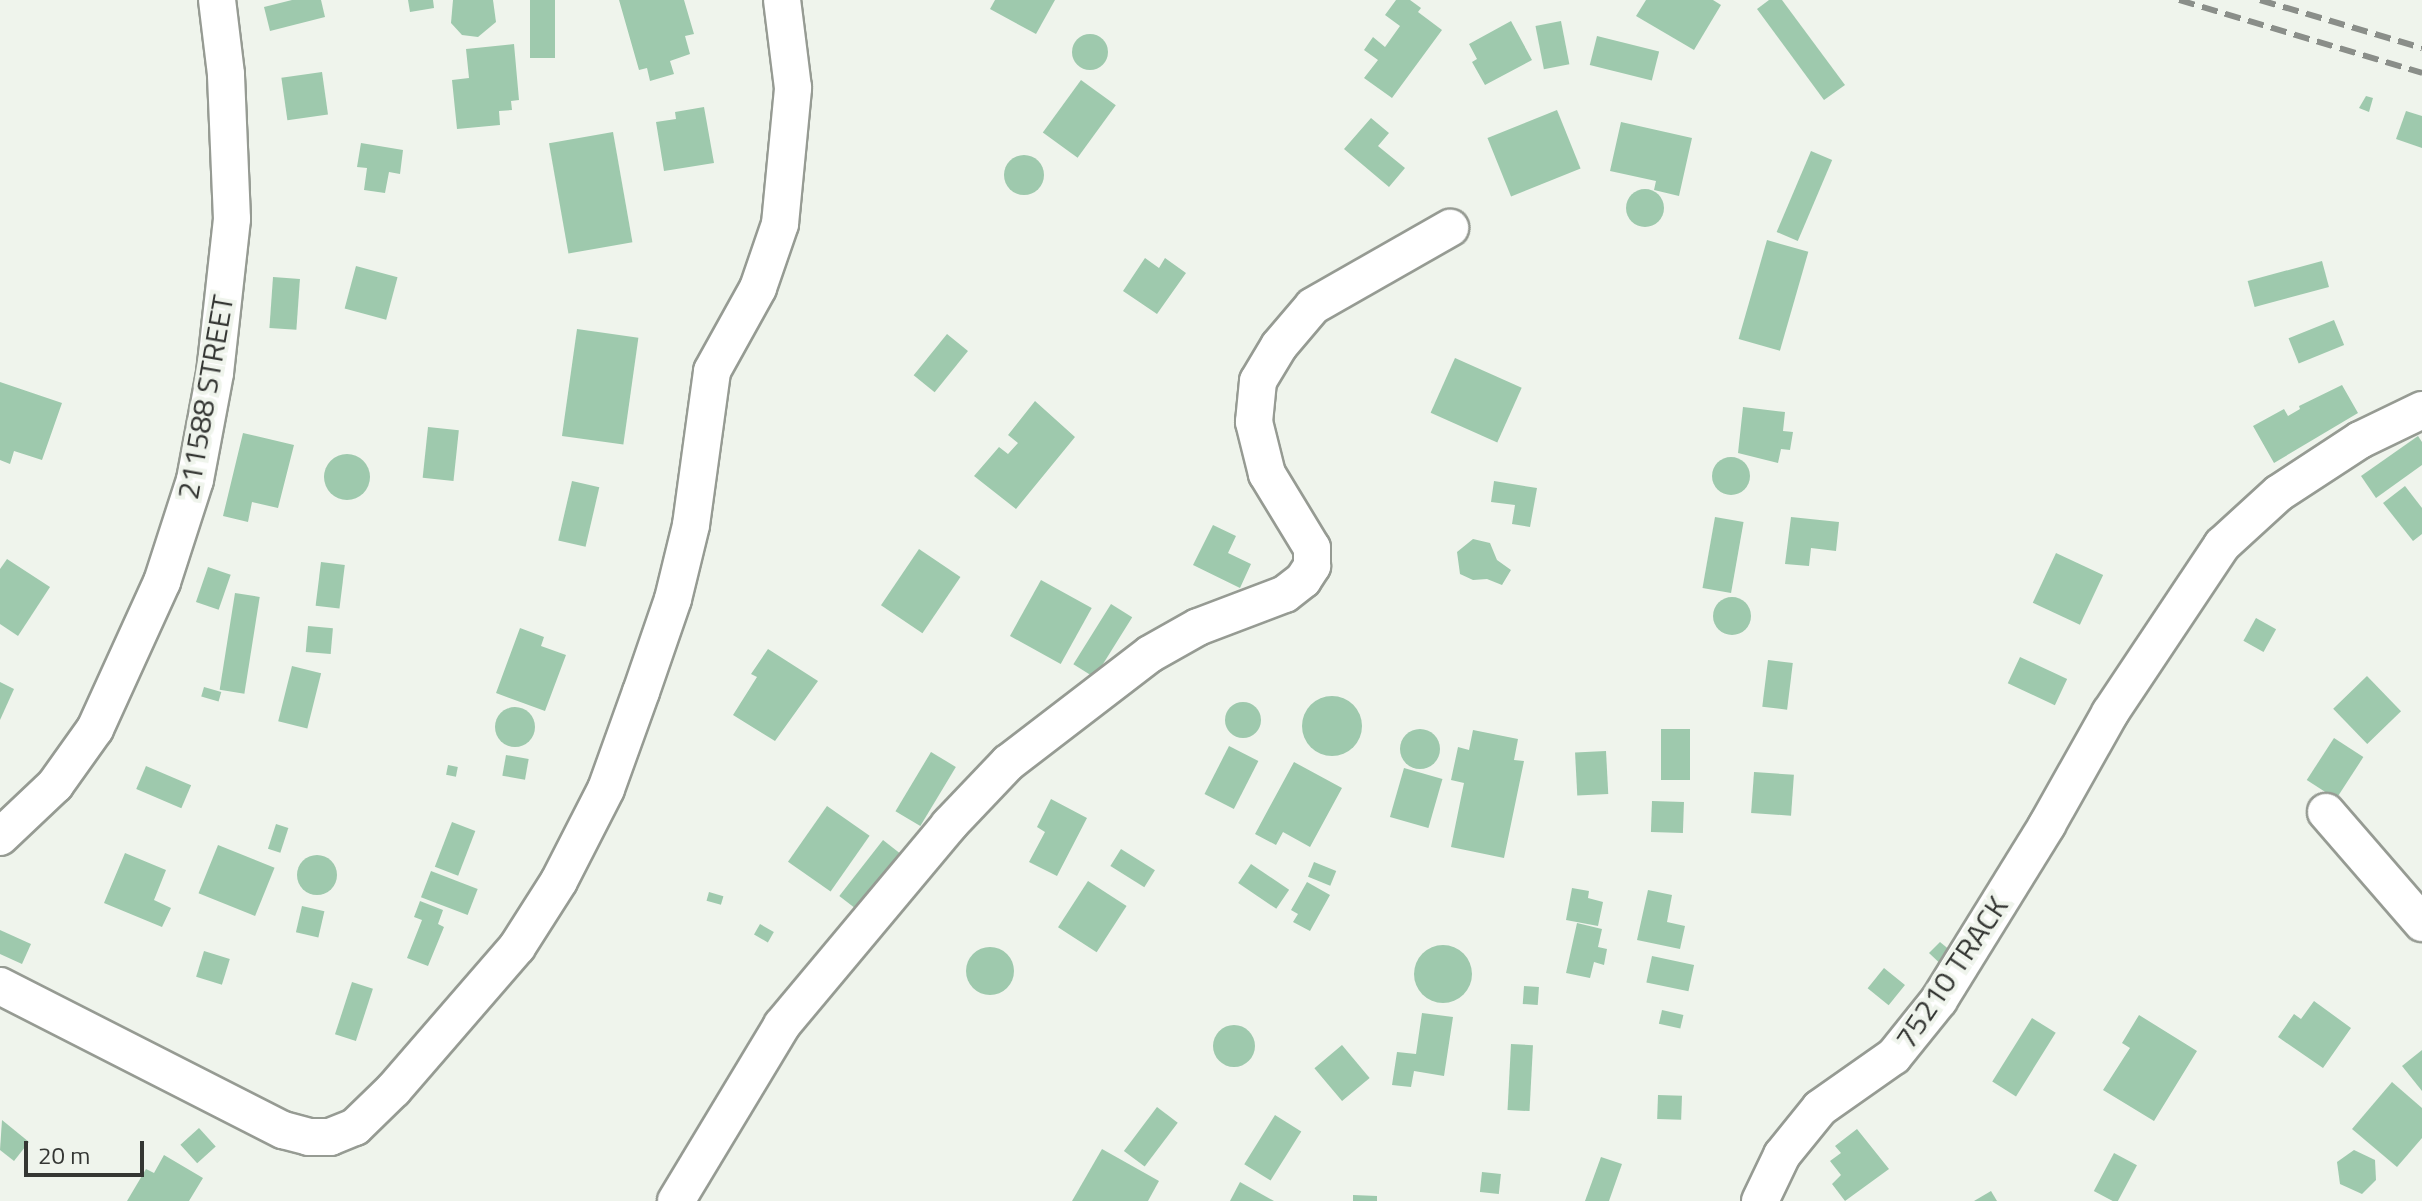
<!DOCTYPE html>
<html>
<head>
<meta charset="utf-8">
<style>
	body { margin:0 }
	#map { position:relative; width:2422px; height:1201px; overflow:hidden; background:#eff4ec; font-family:"Titillium Web",sans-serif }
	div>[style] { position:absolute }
	.building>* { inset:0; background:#9ec9ad; transform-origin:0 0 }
	.round { border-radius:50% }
	.roads { filter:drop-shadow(2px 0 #969b93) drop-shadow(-2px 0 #969b93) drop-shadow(0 2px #969b93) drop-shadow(0 -2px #969b93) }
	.minor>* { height:36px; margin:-18px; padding:0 18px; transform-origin:18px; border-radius:18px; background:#fff }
	.rail>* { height:6px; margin-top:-3px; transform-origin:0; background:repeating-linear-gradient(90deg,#8a8e89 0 16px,transparent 0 24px) }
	span { translate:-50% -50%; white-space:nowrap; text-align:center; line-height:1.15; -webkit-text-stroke:8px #eff4ec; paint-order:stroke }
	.street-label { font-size:30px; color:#343633 }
	.scale { position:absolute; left:24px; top:1141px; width:120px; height:36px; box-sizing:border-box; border:4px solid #343633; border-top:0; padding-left:10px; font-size:24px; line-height:28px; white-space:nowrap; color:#343633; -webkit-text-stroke:6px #eff4ec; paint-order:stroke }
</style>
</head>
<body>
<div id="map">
	<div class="building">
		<i style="clip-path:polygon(292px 0,321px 0,325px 17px,270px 31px,264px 7px)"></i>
		<i style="clip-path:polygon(408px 0,433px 0,434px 8px,410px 12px)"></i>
		<i style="clip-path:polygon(453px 0,493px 0,496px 22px,478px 37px,462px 35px,451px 23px)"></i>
		<i style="left:530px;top:0;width:25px;height:58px"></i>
		<i style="clip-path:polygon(619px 0,684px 0,694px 34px,685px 36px,690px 54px,670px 61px,674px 74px,650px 81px,647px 68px,639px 70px)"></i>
		<i style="clip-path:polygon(995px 0,1055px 0,1036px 34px,990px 9px)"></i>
		<i style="clip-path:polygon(1396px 0,1410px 0,1421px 8px,1418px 12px,1442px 30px,1392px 98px,1364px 78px,1378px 60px,1364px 50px,1373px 37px,1385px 47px,1400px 26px,1385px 15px)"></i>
		<i style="clip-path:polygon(1646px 0,1713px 0,1721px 5px,1694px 50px,1636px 16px)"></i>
		<i style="clip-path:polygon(1769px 0,1782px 0,1845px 85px,1824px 100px,1757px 9px)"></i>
		<i style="clip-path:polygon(1511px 21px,1532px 60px,1485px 85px,1472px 62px,1477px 59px,1469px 44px)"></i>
		<i style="left:1561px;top:21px;width:44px;height:26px;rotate:79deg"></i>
		<i class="round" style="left:1072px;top:34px;width:36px;height:36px"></i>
		<i style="left:1597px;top:36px;width:64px;height:30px;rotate:14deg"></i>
		<i style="clip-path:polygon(514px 44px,519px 100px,511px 101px,512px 110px,499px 111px,500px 125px,457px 129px,452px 80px,469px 78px,466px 49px)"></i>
		<i style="left:322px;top:72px;width:43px;height:41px;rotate:82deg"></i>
		<i style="left:1081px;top:80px;width:43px;height:65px;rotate:36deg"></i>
		<i style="clip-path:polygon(2366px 96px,2373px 98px,2369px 112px,2359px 108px)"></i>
		<i style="clip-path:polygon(704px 107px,714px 163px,664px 171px,656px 122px,676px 119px,675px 112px)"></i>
		<i style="left:1557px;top:110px;width:63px;height:75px;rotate:68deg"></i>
		<i style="clip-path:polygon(2406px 111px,2422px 116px,2422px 148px,2396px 139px)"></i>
		<i style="clip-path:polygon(1371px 118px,1389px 133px,1378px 146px,1405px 168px,1389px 187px,1344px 149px)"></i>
		<i style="clip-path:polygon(1621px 122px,1692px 138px,1679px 196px,1654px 190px,1656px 181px,1610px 171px)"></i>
		<i style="left:613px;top:132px;width:112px;height:65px;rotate:80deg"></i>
		<i style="clip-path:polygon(361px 143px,403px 150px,400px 174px,389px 172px,385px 193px,364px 190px,367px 168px,357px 167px)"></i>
		<i style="left:1811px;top:151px;width:23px;height:88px;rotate:23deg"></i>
		<i class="round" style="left:1004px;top:155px;width:40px;height:40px"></i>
		<i class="round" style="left:1626px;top:189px;width:38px;height:38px"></i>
		<i style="left:1767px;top:240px;width:43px;height:103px;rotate:16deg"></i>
		<i style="clip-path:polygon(1145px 258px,1159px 268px,1165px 258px,1186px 273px,1157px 314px,1123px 291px)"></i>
		<i style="left:2322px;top:261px;width:27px;height:77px;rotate:75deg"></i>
		<i style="left:356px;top:266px;width:43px;height:44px;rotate:15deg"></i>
		<i style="left:273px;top:277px;width:27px;height:51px;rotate:4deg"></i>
		<i style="left:2334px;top:320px;width:27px;height:49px;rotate:68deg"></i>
		<i style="left:577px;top:329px;width:62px;height:108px;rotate:8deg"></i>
		<i style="left:947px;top:334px;width:27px;height:53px;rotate:39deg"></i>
		<i style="left:1455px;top:358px;width:73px;height:60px;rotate:24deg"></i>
		<i style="clip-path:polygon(0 382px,62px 403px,42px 460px,14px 451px,10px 464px,0 460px)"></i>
		<i style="clip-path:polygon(2342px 385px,2358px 413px,2274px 463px,2253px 426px,2284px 409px,2288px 416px,2300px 409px,2299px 406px)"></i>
		<i style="clip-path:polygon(1035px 401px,1075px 437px,1016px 509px,974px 476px,999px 447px,1008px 454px,1018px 443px,1008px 435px)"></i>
		<i style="clip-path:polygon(1743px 407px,1785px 412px,1783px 431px,1793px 432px,1790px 450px,1781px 449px,1778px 463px,1738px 453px)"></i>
		<i style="left:428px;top:427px;width:31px;height:51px;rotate:6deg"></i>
		<i style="clip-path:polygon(243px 433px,294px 445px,278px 508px,252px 502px,248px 522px,223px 516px)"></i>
		<i style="clip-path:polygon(2418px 436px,2422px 442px,2422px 465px,2376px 498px,2361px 476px)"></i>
		<i class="round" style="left:324px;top:454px;width:46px;height:46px"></i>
		<i class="round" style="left:1712px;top:457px;width:38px;height:38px"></i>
		<i style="left:572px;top:481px;width:28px;height:61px;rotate:13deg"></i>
		<i style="clip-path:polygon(1494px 481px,1537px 488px,1530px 527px,1512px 524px,1515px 505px,1491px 502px)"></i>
		<i style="clip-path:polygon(2405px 486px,2422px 508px,2422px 534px,2413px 541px,2383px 503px)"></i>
		<i style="left:1715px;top:517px;width:29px;height:72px;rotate:10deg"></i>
		<i style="clip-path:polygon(1791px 517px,1839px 522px,1836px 551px,1811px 548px,1809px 566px,1785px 564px)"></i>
		<i style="clip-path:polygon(1213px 525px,1236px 536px,1228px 553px,1251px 564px,1240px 588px,1193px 565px)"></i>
		<i style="clip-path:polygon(1473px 539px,1490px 543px,1497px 560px,1511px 570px,1502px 585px,1487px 579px,1473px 580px,1460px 574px,1457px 552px)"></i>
		<i style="left:919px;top:549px;width:50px;height:68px;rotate:34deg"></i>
		<i style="left:2056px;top:553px;width:52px;height:55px;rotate:25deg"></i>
		<i style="clip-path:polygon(7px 559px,50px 587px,18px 636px,0 624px,0 569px)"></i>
		<i style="left:321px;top:562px;width:24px;height:44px;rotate:7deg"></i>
		<i style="left:208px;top:567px;width:24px;height:37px;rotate:19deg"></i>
		<i style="left:1041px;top:580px;width:58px;height:64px;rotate:29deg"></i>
		<i style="left:235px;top:593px;width:25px;height:98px;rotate:9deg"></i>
		<i class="round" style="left:1713px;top:597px;width:38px;height:38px"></i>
		<i style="left:1111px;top:604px;width:25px;height:71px;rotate:32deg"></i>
		<i style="left:2256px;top:618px;width:23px;height:26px;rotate:29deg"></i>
		<i style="left:308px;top:626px;width:25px;height:26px;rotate:5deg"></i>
		<i style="clip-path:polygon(520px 628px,544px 637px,541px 646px,566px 655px,545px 711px,496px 693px)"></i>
		<i style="clip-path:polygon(768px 649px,818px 681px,775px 741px,733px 715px,757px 677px,751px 674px)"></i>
		<i style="left:2020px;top:657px;width:52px;height:29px;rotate:25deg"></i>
		<i style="left:1768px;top:660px;width:25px;height:47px;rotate:7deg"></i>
		<i style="left:292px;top:666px;width:30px;height:57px;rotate:14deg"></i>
		<i style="left:2367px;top:676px;width:49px;height:47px;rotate:46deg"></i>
		<i style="clip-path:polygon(0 682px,14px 689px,0 720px)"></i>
		<i style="left:204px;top:687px;width:18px;height:10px;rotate:16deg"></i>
		<i class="round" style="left:1302px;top:696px;width:60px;height:60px"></i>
		<i class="round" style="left:1225px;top:702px;width:36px;height:36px"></i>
		<i class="round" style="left:495px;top:707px;width:40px;height:40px"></i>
		<i class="round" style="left:1400px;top:729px;width:40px;height:40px"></i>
		<i style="left:1661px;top:729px;width:29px;height:51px"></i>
		<i style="clip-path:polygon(1473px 730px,1518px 739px,1514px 760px,1524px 761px,1504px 858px,1451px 847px,1464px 783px,1451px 780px,1458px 747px,1469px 750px)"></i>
		<i style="left:2334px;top:738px;width:35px;height:50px;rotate:33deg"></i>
		<i style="left:1229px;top:746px;width:33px;height:54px;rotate:27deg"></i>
		<i style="left:1606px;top:751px;width:43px;height:31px;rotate:87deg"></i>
		<i style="left:931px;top:752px;width:29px;height:69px;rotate:31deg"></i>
		<i style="left:506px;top:755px;width:23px;height:21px;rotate:10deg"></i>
		<i style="clip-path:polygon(1294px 762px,1342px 788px,1310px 847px,1283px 832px,1276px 845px,1255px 834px)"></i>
		<i style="left:448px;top:765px;width:10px;height:10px;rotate:11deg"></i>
		<i style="left:146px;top:766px;width:49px;height:25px;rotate:23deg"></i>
		<i style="left:1404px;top:768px;width:40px;height:51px;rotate:16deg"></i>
		<i style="left:1754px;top:772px;width:40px;height:41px;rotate:4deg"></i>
		<i style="clip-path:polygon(1051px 799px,1087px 818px,1057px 876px,1029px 862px,1045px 832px,1037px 827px)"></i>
		<i style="left:1652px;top:801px;width:32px;height:31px;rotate:2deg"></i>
		<i style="left:827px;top:806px;width:52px;height:68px;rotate:35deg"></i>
		<i style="left:452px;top:822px;width:25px;height:48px;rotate:21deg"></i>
		<i style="left:276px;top:824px;width:13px;height:26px;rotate:18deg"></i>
		<i style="left:883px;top:840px;width:23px;height:71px;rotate:38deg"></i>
		<i style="left:218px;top:845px;width:61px;height:52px;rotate:22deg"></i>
		<i style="left:1121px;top:849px;width:40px;height:20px;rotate:32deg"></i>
		<i style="clip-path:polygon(125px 853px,166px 870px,154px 900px,171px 908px,162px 927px,104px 903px)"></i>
		<i class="round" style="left:297px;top:855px;width:40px;height:40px"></i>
		<i style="left:1314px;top:862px;width:24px;height:16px;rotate:22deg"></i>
		<i style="left:1251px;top:864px;width:46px;height:23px;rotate:34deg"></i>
		<i style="left:431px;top:871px;width:50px;height:28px;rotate:21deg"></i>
		<i style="left:1088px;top:881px;width:46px;height:55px;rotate:33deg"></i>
		<i style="clip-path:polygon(1307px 882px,1330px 895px,1310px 931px,1293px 922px,1298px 914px,1291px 910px)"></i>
		<i style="clip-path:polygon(1572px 888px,1589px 891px,1588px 898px,1603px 902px,1598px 926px,1566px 920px)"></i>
		<i style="clip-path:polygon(1648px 890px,1672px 895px,1667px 922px,1685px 926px,1680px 949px,1637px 940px)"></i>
		<i style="left:709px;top:892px;width:15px;height:9px;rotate:16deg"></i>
		<i style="clip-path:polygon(420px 901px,443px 910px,438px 924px,444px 927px,428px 966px,407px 958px,422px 920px,414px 917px)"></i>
		<i style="left:302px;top:906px;width:23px;height:27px;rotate:13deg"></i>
		<i style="clip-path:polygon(1577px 923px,1602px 929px,1598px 947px,1607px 949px,1604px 965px,1594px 962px,1590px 978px,1566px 973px)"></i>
		<i style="left:760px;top:924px;width:16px;height:12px;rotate:30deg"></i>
		<i style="clip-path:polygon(0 930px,31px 944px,22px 964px,0 954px)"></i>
		<i style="clip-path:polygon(1940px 942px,1957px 956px,1946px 969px,1929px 953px)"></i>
		<i class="round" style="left:1414px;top:945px;width:58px;height:58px"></i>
		<i class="round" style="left:966px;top:947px;width:48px;height:48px"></i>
		<i style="left:204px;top:951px;width:27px;height:27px;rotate:17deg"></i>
		<i style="left:1652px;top:956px;width:43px;height:27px;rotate:12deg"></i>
		<i style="left:1884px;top:968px;width:27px;height:26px;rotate:39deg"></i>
		<i style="left:352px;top:982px;width:22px;height:55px;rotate:18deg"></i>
		<i style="left:1524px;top:986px;width:15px;height:18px;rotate:4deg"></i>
		<i style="clip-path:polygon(2314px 1001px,2351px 1028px,2323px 1068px,2278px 1037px,2294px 1014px,2301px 1019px)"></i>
		<i style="left:1662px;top:1010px;width:22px;height:14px;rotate:13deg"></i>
		<i style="clip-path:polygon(1422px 1013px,1453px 1017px,1444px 1076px,1414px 1071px,1411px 1087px,1392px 1085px,1397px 1052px,1416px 1054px)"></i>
		<i style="clip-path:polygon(2139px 1015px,2197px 1051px,2154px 1121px,2103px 1090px,2130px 1048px,2122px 1043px)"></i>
		<i style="left:2032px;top:1018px;width:28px;height:75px;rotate:32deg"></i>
		<i class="round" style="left:1213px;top:1025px;width:42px;height:42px"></i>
		<i style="left:1511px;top:1044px;width:22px;height:66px;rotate:3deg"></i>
		<i style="left:1342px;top:1045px;width:43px;height:36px;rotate:50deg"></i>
		<i style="clip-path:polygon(2422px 1050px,2422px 1091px,2402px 1066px)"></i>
		<i style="clip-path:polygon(2392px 1082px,2422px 1108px,2422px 1138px,2397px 1167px,2352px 1129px)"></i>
		<i style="left:1658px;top:1095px;width:24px;height:24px;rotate:2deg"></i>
		<i style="left:1157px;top:1107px;width:26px;height:55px;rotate:37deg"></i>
		<i style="left:1275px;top:1115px;width:31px;height:58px;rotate:32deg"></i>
		<i style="clip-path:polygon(2px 1120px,29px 1142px,14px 1161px,0 1150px)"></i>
		<i style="left:199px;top:1128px;width:25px;height:25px;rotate:48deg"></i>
		<i style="clip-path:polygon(1857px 1129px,1889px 1169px,1845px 1201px,1832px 1184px,1841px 1175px,1830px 1161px,1841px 1153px,1835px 1146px)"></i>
		<i style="clip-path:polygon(1102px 1149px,1159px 1181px,1148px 1201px,1072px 1201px)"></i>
		<i style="clip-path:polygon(2354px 1150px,2375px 1160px,2376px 1180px,2362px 1194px,2340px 1184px,2337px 1162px)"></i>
		<i style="left:2114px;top:1153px;width:26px;height:43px;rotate:28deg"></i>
		<i style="clip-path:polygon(164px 1155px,203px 1178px,189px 1201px,127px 1201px,146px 1169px,154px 1173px)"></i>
		<i style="clip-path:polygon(1601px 1157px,1622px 1164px,1609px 1201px,1585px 1201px)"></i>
		<i style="left:1482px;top:1172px;width:19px;height:20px;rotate:6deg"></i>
		<i style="clip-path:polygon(1240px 1182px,1274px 1201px,1230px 1201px)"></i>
		<i style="clip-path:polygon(1991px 1191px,1997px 1201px,1974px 1201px)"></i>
		<i style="clip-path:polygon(1353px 1195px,1377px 1196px,1377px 1201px,1353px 1201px)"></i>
	</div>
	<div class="roads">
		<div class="minor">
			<i style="left:2326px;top:812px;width:147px;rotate:49.1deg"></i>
			<i style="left:0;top:837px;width:76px;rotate:-43.4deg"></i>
			<i style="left:55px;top:785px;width:69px;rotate:-54.5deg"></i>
			<i style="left:95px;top:729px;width:162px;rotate:-65.5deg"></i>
			<i style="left:162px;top:582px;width:107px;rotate:-72.1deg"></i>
			<i style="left:195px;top:480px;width:109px;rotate:-79.4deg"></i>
			<i style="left:215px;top:373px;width:155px;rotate:-83.7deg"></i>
			<i style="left:232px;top:219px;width:145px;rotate:-92.4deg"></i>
			<i style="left:226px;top:74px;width:75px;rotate:-96.9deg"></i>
			<i style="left:0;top:986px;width:318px;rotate:27deg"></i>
			<i style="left:283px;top:1130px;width:27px;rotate:15deg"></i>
			<i style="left:309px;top:1137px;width:21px"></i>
			<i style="left:330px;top:1137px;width:27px;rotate:-22deg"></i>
			<i style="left:355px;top:1127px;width:54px;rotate:-44.3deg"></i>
			<i style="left:394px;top:1089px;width:188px;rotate:-49.1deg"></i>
			<i style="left:517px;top:947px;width:78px;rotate:-57.5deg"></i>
			<i style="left:559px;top:881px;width:103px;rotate:-62.9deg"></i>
			<i style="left:606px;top:789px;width:103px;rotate:-70.2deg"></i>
			<i style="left:641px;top:692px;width:98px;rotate:-71deg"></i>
			<i style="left:673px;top:599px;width:76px;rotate:-76.3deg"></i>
			<i style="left:691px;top:525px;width:155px;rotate:-82.2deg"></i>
			<i style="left:712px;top:371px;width:95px;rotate:-61deg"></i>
			<i style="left:758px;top:288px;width:68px;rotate:-71deg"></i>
			<i style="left:780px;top:224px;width:137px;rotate:-84.5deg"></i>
			<i style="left:793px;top:88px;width:89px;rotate:-97.1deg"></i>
			<i style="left:676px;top:1201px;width:205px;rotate:-58.9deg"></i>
			<i style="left:782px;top:1025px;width:261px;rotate:-50.1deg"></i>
			<i style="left:949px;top:825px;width:86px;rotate:-46.4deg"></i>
			<i style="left:1008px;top:763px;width:179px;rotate:-37.5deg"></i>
			<i style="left:1150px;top:654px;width:55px;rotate:-29.4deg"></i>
			<i style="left:1198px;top:627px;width:93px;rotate:-20.8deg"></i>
			<i style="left:1285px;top:594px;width:23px;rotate:-38deg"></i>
			<i style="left:1303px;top:580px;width:17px;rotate:-57deg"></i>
			<i style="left:1312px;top:566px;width:18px;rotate:-90deg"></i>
			<i style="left:1312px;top:548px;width:87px;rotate:-121.3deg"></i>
			<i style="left:1267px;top:474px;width:54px;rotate:-104deg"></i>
			<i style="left:1254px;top:422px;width:41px;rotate:-84.4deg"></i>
			<i style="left:1258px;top:381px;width:41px;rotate:-59deg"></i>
			<i style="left:1279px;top:346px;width:52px;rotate:-49.6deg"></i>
			<i style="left:1313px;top:306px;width:158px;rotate:-29.7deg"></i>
			<i style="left:1760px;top:1201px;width:51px;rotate:-64.4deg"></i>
			<i style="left:1782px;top:1155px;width:60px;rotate:-51deg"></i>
			<i style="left:1820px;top:1108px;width:90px;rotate:-35.1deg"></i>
			<i style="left:1894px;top:1056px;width:72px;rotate:-51.2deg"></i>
			<i style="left:1939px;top:1000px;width:206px;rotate:-58.3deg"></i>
			<i style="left:2047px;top:825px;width:129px;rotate:-60.6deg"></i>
			<i style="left:2110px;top:713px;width:202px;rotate:-56.3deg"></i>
			<i style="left:2222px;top:545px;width:77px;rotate:-42.4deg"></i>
			<i style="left:2279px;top:493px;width:97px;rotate:-33.2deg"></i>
			<i style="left:2360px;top:440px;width:69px;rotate:-25.8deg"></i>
		</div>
	</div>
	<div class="rail">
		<i style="left:2179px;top:0;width:254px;rotate:16.7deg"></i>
		<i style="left:2260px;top:0;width:169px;rotate:16.5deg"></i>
	</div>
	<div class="street-label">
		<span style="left:205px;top:397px;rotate:-80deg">211588 STREET</span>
		<span style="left:1951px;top:972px;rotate:-56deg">75210 TRACK</span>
	</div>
	<div class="scale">20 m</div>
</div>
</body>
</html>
